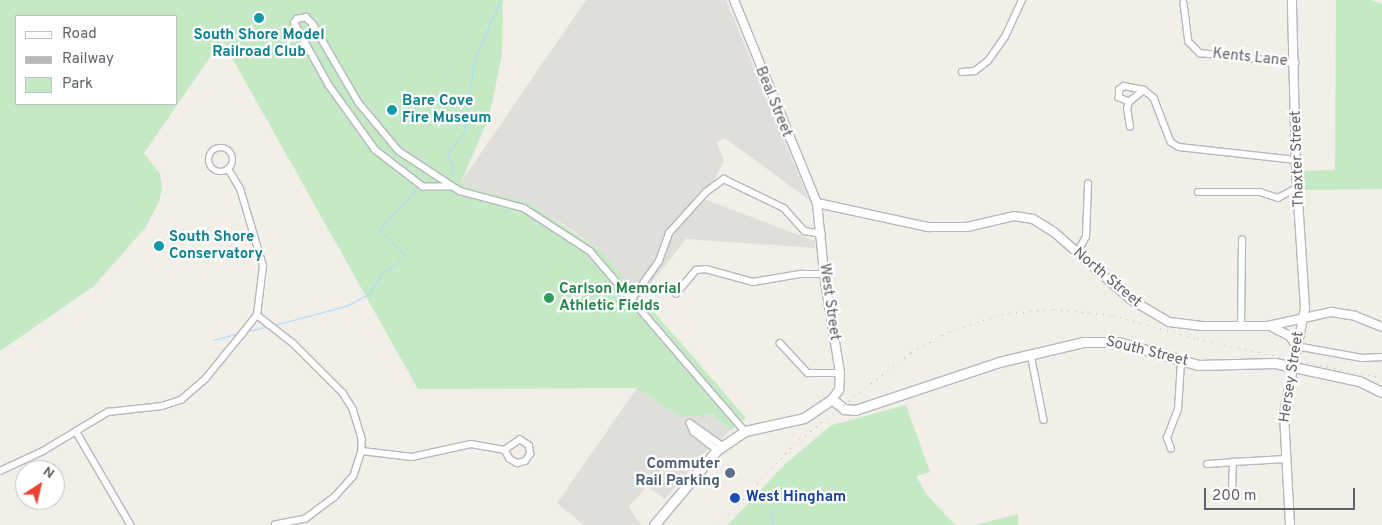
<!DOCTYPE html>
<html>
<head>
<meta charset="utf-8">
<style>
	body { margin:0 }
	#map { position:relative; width:1382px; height:525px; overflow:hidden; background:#f1efe8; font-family:Overpass,sans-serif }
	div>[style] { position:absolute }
	.industrial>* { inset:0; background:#e0deda }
	.green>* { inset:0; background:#c5e8c5 }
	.stream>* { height:1px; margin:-0.5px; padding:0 0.5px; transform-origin:0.5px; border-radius:0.5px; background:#aadaff }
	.roads { filter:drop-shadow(1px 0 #b5b8bc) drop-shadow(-1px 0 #b5b8bc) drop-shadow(0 1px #b5b8bc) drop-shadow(0 -1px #b5b8bc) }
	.minor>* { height:5.5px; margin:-2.75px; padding:0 2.75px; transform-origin:2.75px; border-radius:2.75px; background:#fff }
	.minor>.ring { margin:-2.75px; padding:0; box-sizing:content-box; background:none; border:5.5px solid #fff; border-radius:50% }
	.tertiary>* { height:8px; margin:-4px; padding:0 4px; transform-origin:4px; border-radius:4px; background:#fff }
	.secondary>* { height:9px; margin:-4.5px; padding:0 4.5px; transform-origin:4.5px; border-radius:4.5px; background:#fff }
	.rail>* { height:1px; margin-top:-0.5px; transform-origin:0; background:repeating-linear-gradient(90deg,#b6b7b8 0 1px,transparent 0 7px) }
	.dots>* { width:14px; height:14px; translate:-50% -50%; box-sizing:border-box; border:2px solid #fff; border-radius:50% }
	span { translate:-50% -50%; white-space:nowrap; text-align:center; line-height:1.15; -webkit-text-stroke:4.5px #fff; paint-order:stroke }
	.culture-label { font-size:15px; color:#0d838f; font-weight:700 }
	.left { translate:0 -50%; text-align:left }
	.street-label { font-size:15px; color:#5f6368 }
	.leisure-label { font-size:15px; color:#27864d; font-weight:700 }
	.service-label { font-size:15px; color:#4e5e75; font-weight:700 }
	.right { translate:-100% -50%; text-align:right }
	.transit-label { font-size:15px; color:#164399; font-weight:700 }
	.legend { position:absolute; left:15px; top:15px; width:162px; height:90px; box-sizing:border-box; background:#fff; border:1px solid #bfc1c3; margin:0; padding:6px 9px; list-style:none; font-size:15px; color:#5f6368 }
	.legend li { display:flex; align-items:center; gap:10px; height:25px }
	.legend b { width:25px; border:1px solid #bfc1c3 }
	.north { position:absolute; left:15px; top:460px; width:50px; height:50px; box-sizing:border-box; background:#fff; border:1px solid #bfc1c3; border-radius:50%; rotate:35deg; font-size:14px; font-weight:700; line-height:20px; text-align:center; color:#5f6368 }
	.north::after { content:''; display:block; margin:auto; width:18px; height:22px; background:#ea4335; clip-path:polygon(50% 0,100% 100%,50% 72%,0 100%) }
	.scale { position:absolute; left:1204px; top:488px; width:151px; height:22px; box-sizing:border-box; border:2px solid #5f6368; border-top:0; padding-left:6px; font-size:15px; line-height:18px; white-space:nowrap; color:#5f6368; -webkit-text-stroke:4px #fff; paint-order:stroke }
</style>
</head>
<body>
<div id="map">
	<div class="industrial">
		<i style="clip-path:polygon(586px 0,726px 0,809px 200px,725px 138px,717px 142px,724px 161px,704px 199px,815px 241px,815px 248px,686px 239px,639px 298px,601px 251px,572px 230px,529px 203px,470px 188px,461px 182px)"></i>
		<i style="clip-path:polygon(637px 388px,679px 417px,712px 415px,731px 430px,706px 451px,665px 499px,647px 486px,629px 507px,641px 525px,584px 525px,557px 503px)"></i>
	</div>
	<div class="green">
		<i style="clip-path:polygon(evenodd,0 0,503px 0,502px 55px,489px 117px,461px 182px,470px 188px,529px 203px,601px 251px,746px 418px,731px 430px,712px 415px,679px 417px,637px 388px,418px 389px,222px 40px,144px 153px,160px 174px,162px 189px,159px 202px,145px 228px,94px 286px,0 351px,0 0,16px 16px,176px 16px,176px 104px,16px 104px,16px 16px)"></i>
		<i style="clip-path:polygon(1336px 0,1371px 0,1382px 4px,1382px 189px,1303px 190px,1303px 171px,1335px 170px)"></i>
		<i style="clip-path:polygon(906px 405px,930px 472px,916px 476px,926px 494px,955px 525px,728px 525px,785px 464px,832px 425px)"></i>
		<i style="clip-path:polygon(1018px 514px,1018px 525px,976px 525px)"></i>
	</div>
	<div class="stream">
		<i style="left:451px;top:175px;width:9px;rotate:-72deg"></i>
		<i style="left:454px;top:166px;width:13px;rotate:-122deg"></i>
		<i style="left:447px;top:155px;width:29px;rotate:-54deg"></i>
		<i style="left:464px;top:132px;width:72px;rotate:-82deg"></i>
		<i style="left:474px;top:61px;width:66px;rotate:-66.9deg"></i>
		<i style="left:274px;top:325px;width:74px;rotate:-14.8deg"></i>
		<i style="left:346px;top:306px;width:26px;rotate:-28deg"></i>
		<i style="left:369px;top:294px;width:28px;rotate:-58deg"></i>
		<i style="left:384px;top:270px;width:5px"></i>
		<i style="left:389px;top:270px;width:22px;rotate:-43deg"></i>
		<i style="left:405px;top:255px;width:36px;rotate:-136deg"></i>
		<i style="left:379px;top:230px;width:54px;rotate:-48deg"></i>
		<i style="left:248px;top:331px;width:21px;rotate:-14deg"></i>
		<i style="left:213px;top:340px;width:27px;rotate:-15deg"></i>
		<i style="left:770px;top:510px;width:15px;rotate:79deg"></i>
	</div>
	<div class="roads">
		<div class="minor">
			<i style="left:1184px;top:3px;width:39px;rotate:83deg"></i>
			<i style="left:1189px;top:42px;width:16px;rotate:45deg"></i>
			<i style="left:1200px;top:53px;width:96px;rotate:6deg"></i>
			<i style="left:962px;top:72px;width:13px;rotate:-4deg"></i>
			<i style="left:975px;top:71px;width:16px;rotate:-38deg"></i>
			<i style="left:988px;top:61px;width:29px;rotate:-55deg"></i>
			<i style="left:1005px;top:37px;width:41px;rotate:-65.3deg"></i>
			<i style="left:1129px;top:102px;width:19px;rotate:-39deg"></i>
			<i style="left:1130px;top:127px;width:18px;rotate:-99deg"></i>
			<i style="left:1127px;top:109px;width:7px;rotate:-74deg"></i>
			<i style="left:1129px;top:102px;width:11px;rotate:-158deg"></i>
			<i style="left:1119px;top:98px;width:8px;rotate:-90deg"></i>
			<i style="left:1119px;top:90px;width:6px;rotate:-39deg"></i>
			<i style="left:1124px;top:86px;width:20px;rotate:11deg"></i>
			<i style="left:1144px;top:90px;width:13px;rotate:39deg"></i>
			<i style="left:1154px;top:98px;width:47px;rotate:68.9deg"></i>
			<i style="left:1171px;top:142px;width:9px;rotate:32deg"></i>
			<i style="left:1179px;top:147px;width:118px;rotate:6.3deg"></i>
			<i class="ring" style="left:209px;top:148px;width:18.5px;height:18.5px"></i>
			<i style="left:452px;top:187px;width:29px;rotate:180deg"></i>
			<i style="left:423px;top:187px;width:61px;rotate:-142.4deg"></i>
			<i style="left:375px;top:150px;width:79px;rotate:-125.7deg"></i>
			<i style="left:329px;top:86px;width:72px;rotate:-119.1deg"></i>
			<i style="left:294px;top:23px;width:5px;rotate:-53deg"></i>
			<i style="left:297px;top:19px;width:9px;rotate:-13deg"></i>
			<i style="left:306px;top:17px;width:10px;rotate:45deg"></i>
			<i style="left:313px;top:24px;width:91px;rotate:59.8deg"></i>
			<i style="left:359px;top:103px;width:62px;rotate:50.2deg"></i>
			<i style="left:399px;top:151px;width:73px;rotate:33.3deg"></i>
			<i style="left:460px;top:191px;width:66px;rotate:14.9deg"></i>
			<i style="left:524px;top:208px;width:79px;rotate:33.1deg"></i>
			<i style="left:590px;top:251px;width:238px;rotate:49.3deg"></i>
			<i style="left:1198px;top:192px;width:62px"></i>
			<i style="left:1260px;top:192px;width:19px;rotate:18deg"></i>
			<i style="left:1278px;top:198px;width:21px;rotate:-28deg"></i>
			<i style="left:1077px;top:253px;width:18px;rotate:-61deg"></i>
			<i style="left:1086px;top:237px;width:53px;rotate:-87.8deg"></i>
			<i style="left:676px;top:294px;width:31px;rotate:-50deg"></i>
			<i style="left:696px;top:270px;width:10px;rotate:-6deg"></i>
			<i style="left:706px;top:269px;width:49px;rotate:15.5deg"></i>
			<i style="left:753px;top:282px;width:49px;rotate:-9.5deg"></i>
			<i style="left:801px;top:274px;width:23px"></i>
			<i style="left:632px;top:299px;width:47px;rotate:-54.6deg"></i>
			<i style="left:659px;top:261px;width:30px;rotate:-70deg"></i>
			<i style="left:669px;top:233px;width:55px;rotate:-47.9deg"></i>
			<i style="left:706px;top:192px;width:22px;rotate:-36deg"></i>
			<i style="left:724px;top:179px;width:67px;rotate:25.8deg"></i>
			<i style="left:784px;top:208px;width:31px;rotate:48deg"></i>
			<i style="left:805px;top:231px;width:17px;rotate:10deg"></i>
			<i style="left:257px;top:315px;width:46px;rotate:37.9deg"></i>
			<i style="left:293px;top:343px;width:71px;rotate:45deg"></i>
			<i style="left:343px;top:393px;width:19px;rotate:58deg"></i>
			<i style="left:353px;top:409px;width:31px;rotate:73deg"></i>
			<i style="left:362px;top:439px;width:12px;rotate:90deg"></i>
			<i style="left:362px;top:451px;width:26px;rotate:108deg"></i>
			<i style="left:354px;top:476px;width:28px;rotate:132deg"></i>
			<i style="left:335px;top:497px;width:36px;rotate:143deg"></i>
			<i style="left:306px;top:519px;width:31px;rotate:169deg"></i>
			<i style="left:1241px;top:326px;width:86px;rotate:-89.3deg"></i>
			<i style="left:780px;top:343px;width:41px;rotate:47deg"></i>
			<i style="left:808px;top:373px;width:32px"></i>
			<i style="left:1296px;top:346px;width:67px;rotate:10.3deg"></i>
			<i style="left:1362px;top:358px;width:20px;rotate:-3deg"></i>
			<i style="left:1031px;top:354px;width:67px;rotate:78.9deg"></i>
			<i style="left:690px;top:423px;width:39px;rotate:35deg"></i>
			<i style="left:690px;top:423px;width:10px;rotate:66deg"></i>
			<i style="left:694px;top:432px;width:29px;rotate:38deg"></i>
			<i style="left:76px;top:431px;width:109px;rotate:59.7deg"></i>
			<i style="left:1171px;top:449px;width:12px;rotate:-110deg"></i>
			<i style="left:1167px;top:438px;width:30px;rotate:-69deg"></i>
			<i style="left:1178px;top:410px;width:48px;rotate:-86.4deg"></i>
			<i style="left:362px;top:451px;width:50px;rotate:6.8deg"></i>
			<i style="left:412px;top:457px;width:60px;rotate:-12.4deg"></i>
			<i style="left:471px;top:444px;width:35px;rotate:10deg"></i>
			<i style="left:505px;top:450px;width:10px;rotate:61deg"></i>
			<i style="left:510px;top:459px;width:8px;rotate:30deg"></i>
			<i style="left:517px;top:463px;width:8px;rotate:-14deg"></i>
			<i style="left:525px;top:461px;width:9px;rotate:-54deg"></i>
			<i style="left:530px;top:454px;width:8px;rotate:-97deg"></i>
			<i style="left:529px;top:446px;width:11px;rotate:-146deg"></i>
			<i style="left:520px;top:440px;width:18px;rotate:146deg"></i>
			<i style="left:1207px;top:464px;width:26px;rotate:-4deg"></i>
			<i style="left:0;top:471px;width:47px;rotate:-24.9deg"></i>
			<i style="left:43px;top:451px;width:76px;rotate:-31deg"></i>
			<i style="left:108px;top:412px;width:54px;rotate:-6.3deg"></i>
			<i style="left:162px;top:406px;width:20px;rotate:-18deg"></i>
			<i style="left:181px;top:400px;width:33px;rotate:-41deg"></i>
			<i style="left:206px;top:378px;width:57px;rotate:-50.7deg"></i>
			<i style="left:242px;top:334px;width:24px;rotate:-52deg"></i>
			<i style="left:257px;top:315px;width:49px;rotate:-83deg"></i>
			<i style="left:263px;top:266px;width:80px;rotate:-106.6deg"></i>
			<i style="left:240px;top:189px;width:23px;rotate:-121deg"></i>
			<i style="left:1232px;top:489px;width:27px;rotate:-88deg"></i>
			<i style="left:1233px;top:462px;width:53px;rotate:-3.2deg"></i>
		</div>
		<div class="tertiary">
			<i style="left:734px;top:0;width:219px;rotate:67.8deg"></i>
			<i style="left:817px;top:203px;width:79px;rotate:84.2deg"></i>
			<i style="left:825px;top:282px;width:92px;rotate:80.6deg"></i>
			<i style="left:840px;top:373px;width:17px;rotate:93deg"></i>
			<i style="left:839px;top:390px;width:11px;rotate:128deg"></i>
			<i style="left:817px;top:203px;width:114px;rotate:12.2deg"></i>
			<i style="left:928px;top:227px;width:39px"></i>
			<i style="left:967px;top:227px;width:48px;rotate:-13.2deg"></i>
			<i style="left:1014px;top:216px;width:19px;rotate:9deg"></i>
			<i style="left:1033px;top:219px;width:25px;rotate:32deg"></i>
			<i style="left:1054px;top:232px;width:101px;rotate:41.4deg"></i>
			<i style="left:1130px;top:299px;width:45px;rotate:30.5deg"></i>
			<i style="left:1169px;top:322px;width:33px;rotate:7deg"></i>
			<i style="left:1202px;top:326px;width:66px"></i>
			<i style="left:1268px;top:326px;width:65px;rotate:-12.5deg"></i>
			<i style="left:1331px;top:312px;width:24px;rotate:9deg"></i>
			<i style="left:1355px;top:316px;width:29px;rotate:22deg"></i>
			<i style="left:1272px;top:327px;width:20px;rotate:27deg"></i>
			<i style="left:1290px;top:336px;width:12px;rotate:59deg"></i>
			<i style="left:1290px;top:525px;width:111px;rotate:-93.1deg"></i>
			<i style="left:1284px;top:414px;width:108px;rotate:-78.8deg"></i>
			<i style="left:1305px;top:308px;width:139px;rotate:-93.7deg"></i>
			<i style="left:1296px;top:169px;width:169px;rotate:-91.4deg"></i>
		</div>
		<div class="secondary">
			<i style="left:654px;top:525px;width:98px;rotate:-50deg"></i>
			<i style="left:717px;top:450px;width:34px;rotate:-34deg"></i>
			<i style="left:745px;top:431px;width:60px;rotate:-12.4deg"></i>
			<i style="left:804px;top:418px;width:34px;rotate:-34deg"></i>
			<i style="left:832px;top:399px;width:16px;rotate:40deg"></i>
			<i style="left:844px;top:409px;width:11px;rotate:5deg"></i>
			<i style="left:855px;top:410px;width:152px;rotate:-18.4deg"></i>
			<i style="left:999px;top:362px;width:86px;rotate:-13.4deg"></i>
			<i style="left:1083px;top:342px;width:35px"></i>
			<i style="left:1118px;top:342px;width:83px;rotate:16deg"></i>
			<i style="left:1198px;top:365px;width:77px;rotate:-1.5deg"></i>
			<i style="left:1275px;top:363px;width:86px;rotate:12.1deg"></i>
			<i style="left:1359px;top:381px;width:25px;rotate:26deg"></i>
		</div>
	</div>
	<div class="rail">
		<i style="left:719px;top:525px;width:110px;rotate:-47.2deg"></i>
		<i style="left:794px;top:444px;width:149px;rotate:-38.2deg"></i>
		<i style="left:911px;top:352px;width:44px;rotate:-28.3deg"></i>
		<i style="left:950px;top:331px;width:55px;rotate:-18.1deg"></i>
		<i style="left:1002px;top:314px;width:52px;rotate:-5.5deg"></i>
		<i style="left:1054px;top:309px;width:59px;rotate:5.8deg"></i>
		<i style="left:1113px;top:315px;width:87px;rotate:15.9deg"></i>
		<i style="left:1197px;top:339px;width:189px;rotate:11.9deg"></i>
	</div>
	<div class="dots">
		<i style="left:259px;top:18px;background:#0f9aa8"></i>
		<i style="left:392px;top:110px;background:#0f9aa8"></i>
		<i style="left:159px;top:246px;background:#0f9aa8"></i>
		<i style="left:549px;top:298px;background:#2e9e5b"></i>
		<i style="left:730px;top:473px;background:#5c6f8a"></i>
		<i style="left:735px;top:498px;background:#1a4fb4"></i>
	</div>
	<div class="culture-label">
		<span style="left:259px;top:44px">South Shore Model<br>Railroad Club</span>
		<span class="left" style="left:402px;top:110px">Bare Cove<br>Fire Museum</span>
		<span class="left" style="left:169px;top:246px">South Shore<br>Conservatory</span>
	</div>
	<div class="street-label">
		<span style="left:1250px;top:58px;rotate:6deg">Kents Lane</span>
		<span style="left:773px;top:102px;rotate:68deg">Beal Street</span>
		<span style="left:1298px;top:159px;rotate:-92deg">Thaxter Street</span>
		<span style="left:1107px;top:278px;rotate:40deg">North Street</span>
		<span style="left:829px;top:302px;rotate:82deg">West Street</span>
		<span style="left:1147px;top:352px;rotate:14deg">South Street</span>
		<span style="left:1292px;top:377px;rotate:-81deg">Hersey Street</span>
	</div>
	<div class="leisure-label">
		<span class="left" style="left:559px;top:298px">Carlson Memorial<br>Athletic Fields</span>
	</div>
	<div class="service-label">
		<span class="right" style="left:720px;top:473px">Commuter<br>Rail Parking</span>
	</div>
	<div class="transit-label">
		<span class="left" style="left:746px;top:498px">West Hingham</span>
	</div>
	<ul class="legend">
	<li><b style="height:6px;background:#fff"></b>Road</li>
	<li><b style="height:6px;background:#b6b7b8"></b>Railway</li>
	<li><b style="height:14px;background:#c5e8c5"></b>Park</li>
	</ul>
	<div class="north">N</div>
	<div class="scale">200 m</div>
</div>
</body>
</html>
